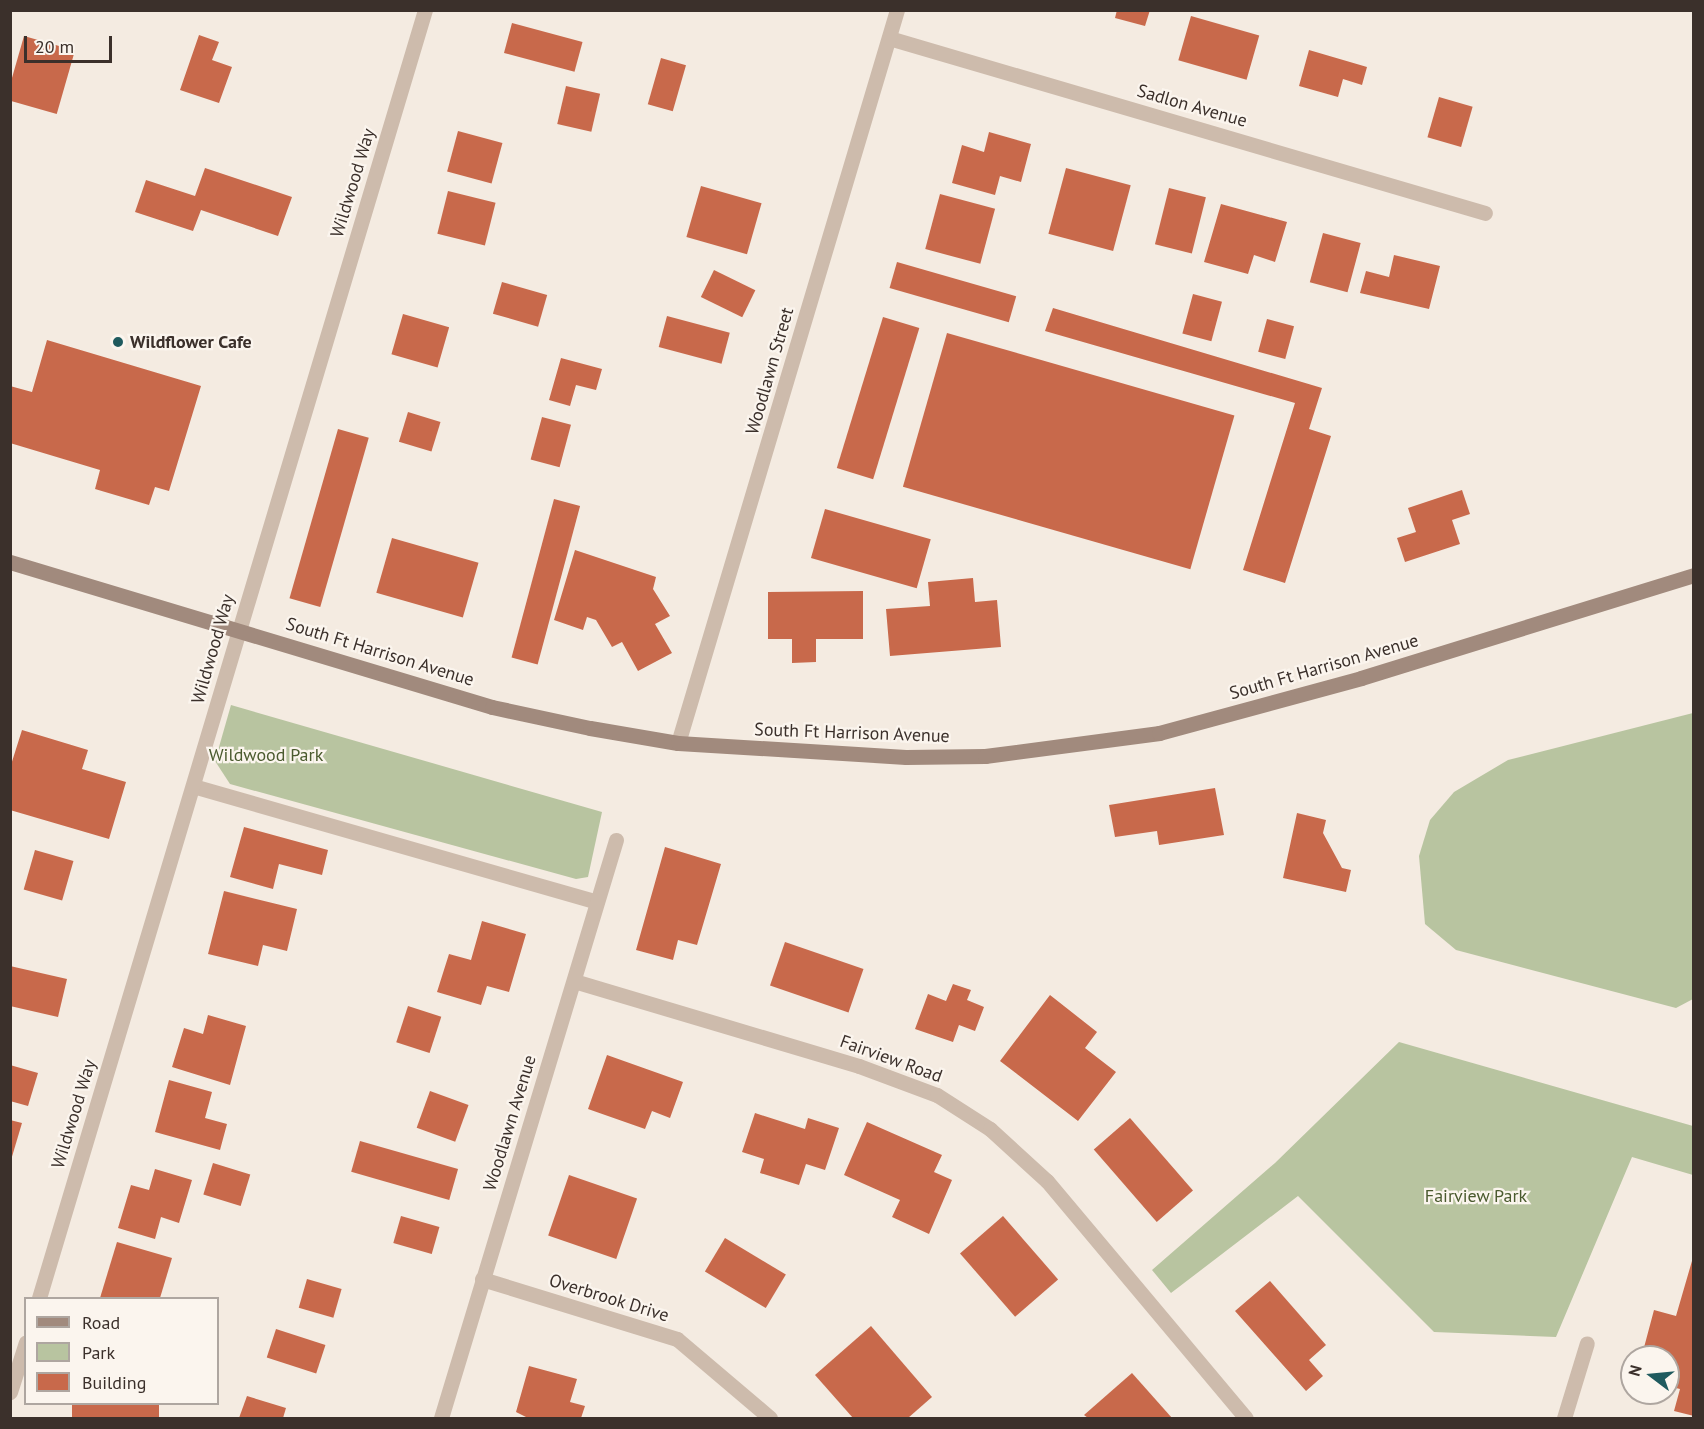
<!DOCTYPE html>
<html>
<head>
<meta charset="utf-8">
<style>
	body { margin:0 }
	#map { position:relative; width:1704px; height:1429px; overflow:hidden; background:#f4ebe1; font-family:"PT Sans",sans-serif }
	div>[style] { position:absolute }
	.green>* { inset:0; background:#b8c4a0 }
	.building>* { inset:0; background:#c8694b; transform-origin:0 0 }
	.street>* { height:15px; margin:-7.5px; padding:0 7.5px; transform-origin:7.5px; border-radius:7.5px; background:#cdbbac }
	.secondary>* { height:15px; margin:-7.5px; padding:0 7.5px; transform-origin:7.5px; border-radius:7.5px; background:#a18a7d }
	.dots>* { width:16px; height:16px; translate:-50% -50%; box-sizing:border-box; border:3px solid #fbf5ee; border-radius:50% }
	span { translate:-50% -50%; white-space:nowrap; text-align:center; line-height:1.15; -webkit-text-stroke:4.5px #fbf5ee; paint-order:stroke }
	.street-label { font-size:18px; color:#3b302b }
	.poi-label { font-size:18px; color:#3b302b; font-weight:700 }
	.left { translate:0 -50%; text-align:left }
	.park-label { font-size:18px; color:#4a5a2e }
	.frame { position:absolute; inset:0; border:12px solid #3b302b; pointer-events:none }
	.legend { position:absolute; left:24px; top:1297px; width:195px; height:108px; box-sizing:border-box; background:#fbf5ee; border:2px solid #aea6a0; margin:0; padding:8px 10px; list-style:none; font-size:18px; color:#3b302b }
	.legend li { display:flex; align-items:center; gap:12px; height:30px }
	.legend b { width:30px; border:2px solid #aea6a0 }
	.north { position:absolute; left:1620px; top:1345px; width:60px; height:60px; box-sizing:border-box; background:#fbf5ee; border:2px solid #aea6a0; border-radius:50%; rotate:286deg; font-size:16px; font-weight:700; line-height:24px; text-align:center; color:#3b302b }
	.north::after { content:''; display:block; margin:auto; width:21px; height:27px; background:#1f5a5e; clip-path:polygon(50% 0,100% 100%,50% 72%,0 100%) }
	.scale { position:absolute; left:24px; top:36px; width:88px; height:27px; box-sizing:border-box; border:3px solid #3b302b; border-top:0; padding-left:8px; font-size:18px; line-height:21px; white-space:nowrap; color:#3b302b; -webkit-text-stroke:4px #fbf5ee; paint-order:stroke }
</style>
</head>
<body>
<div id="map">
	<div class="green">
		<i style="clip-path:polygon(231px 705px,602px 812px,588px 877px,576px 879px,230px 784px,215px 761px)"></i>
		<i style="clip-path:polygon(1693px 713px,1693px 999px,1676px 1008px,1456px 950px,1425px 924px,1419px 856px,1430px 820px,1454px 792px,1508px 760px)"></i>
		<i style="clip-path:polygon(1399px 1042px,1693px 1126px,1693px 1175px,1632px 1157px,1556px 1337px,1434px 1332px,1298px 1196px,1171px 1293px,1152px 1270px,1275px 1163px)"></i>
	</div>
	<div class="building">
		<i style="clip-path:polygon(1117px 10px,1150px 10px,1145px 26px,1115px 18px)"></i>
		<i style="left:1191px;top:16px;width:71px;height:46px;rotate:16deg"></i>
		<i style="left:512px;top:23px;width:73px;height:31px;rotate:15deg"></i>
		<i style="clip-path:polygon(199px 35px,219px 42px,212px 60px,232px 67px,219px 103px,180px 90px)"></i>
		<i style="left:24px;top:36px;width:53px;height:66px;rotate:16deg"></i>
		<i style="clip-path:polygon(1309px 50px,1367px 67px,1362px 85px,1343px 79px,1338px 97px,1299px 86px)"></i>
		<i style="left:661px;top:58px;width:26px;height:48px;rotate:16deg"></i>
		<i style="left:566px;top:86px;width:35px;height:39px;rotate:13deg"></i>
		<i style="left:1439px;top:97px;width:35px;height:42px;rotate:16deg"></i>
		<i style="left:458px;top:131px;width:46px;height:42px;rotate:15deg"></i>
		<i style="clip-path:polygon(989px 132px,1031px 144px,1021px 182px,1000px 176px,995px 195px,952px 183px,962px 145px,984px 152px)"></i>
		<i style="clip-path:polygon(205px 168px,292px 197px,278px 236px,201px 210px,193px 231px,135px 212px,146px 180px,195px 196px)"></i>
		<i style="left:1066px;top:168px;width:67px;height:68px;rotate:15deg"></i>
		<i style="left:701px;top:186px;width:63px;height:53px;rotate:16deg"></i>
		<i style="left:1169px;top:188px;width:38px;height:58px;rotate:14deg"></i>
		<i style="left:448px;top:191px;width:49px;height:44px;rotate:14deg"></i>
		<i style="left:940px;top:194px;width:57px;height:57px;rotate:15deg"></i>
		<i style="clip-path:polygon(1221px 204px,1287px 222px,1275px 262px,1254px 255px,1248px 274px,1204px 262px)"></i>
		<i style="left:1323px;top:233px;width:39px;height:51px;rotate:15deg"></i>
		<i style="clip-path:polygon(1394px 255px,1440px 266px,1429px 309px,1360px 293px,1366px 271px,1389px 277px)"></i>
		<i style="left:897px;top:262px;width:124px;height:27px;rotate:16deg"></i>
		<i style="left:714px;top:270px;width:46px;height:30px;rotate:26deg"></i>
		<i style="left:502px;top:282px;width:47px;height:33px;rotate:16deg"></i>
		<i style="left:1193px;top:294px;width:30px;height:41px;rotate:15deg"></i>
		<i style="clip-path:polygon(1053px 308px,1322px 388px,1309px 429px,1331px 436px,1285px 583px,1243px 570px,1295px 403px,1045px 331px)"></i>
		<i style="left:403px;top:314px;width:48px;height:42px;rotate:16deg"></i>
		<i style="left:667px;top:316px;width:65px;height:32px;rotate:15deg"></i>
		<i style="left:883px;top:317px;width:38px;height:158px;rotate:17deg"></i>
		<i style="left:1267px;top:319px;width:28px;height:34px;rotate:15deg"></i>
		<i style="left:947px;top:333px;width:299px;height:160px;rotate:16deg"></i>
		<i style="clip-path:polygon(47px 340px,201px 386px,169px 491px,155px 487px,149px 505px,95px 489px,100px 470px,10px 443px,10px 386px,32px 392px)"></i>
		<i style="clip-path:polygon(561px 358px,602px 369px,596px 390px,576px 385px,570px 406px,549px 400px)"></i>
		<i style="left:408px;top:412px;width:34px;height:31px;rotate:17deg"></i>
		<i style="left:542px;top:417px;width:30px;height:44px;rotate:15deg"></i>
		<i style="left:338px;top:429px;width:32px;height:176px;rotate:16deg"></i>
		<i style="clip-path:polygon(1462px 490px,1470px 514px,1452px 520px,1460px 544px,1405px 562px,1397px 538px,1416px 532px,1408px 508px)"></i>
		<i style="left:554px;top:499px;width:27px;height:164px;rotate:15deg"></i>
		<i style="left:825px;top:509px;width:110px;height:51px;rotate:16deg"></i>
		<i style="left:392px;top:538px;width:90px;height:57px;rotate:16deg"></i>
		<i style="clip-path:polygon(575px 550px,656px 577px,653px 589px,670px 616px,655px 624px,672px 653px,638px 671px,622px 642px,612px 647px,596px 620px,587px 617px,583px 630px,554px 620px)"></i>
		<i style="clip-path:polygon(973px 578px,975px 602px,997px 600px,1001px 647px,890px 656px,886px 609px,930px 606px,928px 582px)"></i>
		<i style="clip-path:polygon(863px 591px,863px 639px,816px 639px,816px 662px,792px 663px,792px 639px,768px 639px,768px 592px)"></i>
		<i style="clip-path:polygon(22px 730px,88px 750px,82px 769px,126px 782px,109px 839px,10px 810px,10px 768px)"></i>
		<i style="clip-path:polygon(1215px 788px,1224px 835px,1159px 845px,1157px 831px,1115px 837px,1109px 805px)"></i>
		<i style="clip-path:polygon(1297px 813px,1326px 820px,1323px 833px,1342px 868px,1351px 870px,1346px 892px,1283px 878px)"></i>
		<i style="clip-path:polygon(244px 827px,328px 850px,322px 875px,279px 864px,273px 889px,230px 877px)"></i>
		<i style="clip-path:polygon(665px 847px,721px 864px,697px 945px,678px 940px,673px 960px,636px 950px)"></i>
		<i style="left:35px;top:850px;width:40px;height:41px;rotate:16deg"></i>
		<i style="clip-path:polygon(224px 891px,297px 909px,287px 951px,263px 945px,258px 966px,208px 954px)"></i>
		<i style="clip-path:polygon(482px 921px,526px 934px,509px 992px,487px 986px,481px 1005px,437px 992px,449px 954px,471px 960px)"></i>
		<i style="left:785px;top:942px;width:83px;height:46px;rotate:19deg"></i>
		<i style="clip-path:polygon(10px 966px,67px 979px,58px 1017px,10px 1006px)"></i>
		<i style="clip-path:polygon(953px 984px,971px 990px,967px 1000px,984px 1007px,975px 1031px,959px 1025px,953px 1042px,915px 1029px,928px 994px,946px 1001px)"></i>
		<i style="clip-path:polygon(1050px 995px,1097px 1032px,1085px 1048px,1116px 1072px,1078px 1121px,1000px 1061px)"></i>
		<i style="left:408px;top:1006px;width:35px;height:38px;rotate:18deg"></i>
		<i style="clip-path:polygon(208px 1015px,246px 1026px,230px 1085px,172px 1067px,184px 1028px,203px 1034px)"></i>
		<i style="clip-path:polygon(607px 1055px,683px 1082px,670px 1118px,652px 1111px,645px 1129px,588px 1109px)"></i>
		<i style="clip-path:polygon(10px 1065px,38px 1073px,28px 1106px,10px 1101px)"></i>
		<i style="clip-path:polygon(169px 1080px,212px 1092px,205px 1118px,227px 1124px,220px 1150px,155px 1132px)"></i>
		<i style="left:430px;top:1091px;width:41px;height:39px;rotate:20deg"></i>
		<i style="clip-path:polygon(755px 1113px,805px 1129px,808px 1118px,839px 1128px,825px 1170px,806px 1164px,799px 1185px,760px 1173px,764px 1159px,742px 1152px)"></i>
		<i style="left:1130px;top:1118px;width:96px;height:48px;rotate:49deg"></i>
		<i style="clip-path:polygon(10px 1120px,22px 1123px,11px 1160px,10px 1160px)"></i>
		<i style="clip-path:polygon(867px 1122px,942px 1155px,934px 1172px,952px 1180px,929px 1234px,892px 1217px,900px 1200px,844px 1175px)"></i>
		<i style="left:360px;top:1141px;width:102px;height:32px;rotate:16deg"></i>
		<i style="left:213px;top:1163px;width:39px;height:33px;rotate:17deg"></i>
		<i style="clip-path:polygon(155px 1169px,192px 1180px,179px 1223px,161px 1217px,155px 1239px,118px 1228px,131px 1185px,149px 1190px)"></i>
		<i style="left:569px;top:1175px;width:72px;height:64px;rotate:19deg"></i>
		<i style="left:401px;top:1216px;width:40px;height:28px;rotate:16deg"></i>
		<i style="left:1003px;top:1216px;width:84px;height:57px;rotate:49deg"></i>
		<i style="left:725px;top:1238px;width:71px;height:39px;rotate:31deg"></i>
		<i style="clip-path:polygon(117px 1242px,172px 1258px,160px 1298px,100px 1298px)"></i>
		<i style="clip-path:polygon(1694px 1254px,1694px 1416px,1674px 1411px,1680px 1389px,1668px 1386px,1668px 1357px,1642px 1355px,1654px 1310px,1676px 1316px)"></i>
		<i style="left:307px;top:1279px;width:36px;height:30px;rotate:16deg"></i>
		<i style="clip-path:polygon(1270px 1281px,1326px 1345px,1309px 1360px,1323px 1376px,1306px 1391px,1235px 1311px)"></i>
		<i style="clip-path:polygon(871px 1326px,932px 1397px,908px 1418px,853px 1418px,815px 1375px)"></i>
		<i style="left:276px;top:1329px;width:52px;height:30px;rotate:18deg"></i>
		<i style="clip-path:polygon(529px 1366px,577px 1379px,570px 1402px,585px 1406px,581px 1418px,528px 1418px,516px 1412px)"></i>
		<i style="clip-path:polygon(1132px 1373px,1172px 1418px,1088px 1418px,1084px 1415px)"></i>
		<i style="clip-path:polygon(247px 1396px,286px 1408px,283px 1418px,239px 1418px)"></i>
		<i style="left:72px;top:1404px;width:87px;height:15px"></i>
	</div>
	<div class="street">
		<i style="left:889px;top:38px;width:621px;rotate:16.36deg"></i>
		<i style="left:678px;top:743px;width:765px;rotate:-73.37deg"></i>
		<i style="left:193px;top:786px;width:420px;rotate:16deg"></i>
		<i style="left:574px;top:981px;width:297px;rotate:16.6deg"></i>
		<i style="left:859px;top:1066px;width:83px;rotate:20.4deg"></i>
		<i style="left:937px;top:1095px;width:63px;rotate:32.7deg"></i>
		<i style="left:990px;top:1129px;width:77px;rotate:42.4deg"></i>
		<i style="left:1047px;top:1181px;width:309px;rotate:50deg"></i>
		<i style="left:482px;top:1279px;width:204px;rotate:17.1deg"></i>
		<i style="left:677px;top:1339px;width:122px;rotate:40.3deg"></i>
		<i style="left:39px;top:1298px;width:1345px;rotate:-73.32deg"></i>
		<i style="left:10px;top:1392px;width:52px;rotate:-72.3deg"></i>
		<i style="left:441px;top:1418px;width:604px;rotate:-73.16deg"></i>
		<i style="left:1564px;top:1418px;width:78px;rotate:-73deg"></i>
	</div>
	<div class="secondary">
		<i style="left:10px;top:562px;width:503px;rotate:16.74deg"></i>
		<i style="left:492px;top:707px;width:100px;rotate:12.1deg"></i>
		<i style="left:590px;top:728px;width:89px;rotate:9.7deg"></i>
		<i style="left:678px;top:743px;width:228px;rotate:3.5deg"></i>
		<i style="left:906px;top:757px;width:79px;rotate:-0.7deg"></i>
		<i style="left:985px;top:756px;width:176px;rotate:-7.5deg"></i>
		<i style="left:1159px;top:733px;width:209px;rotate:-15.2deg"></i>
		<i style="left:1361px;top:678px;width:349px;rotate:-17.2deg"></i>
	</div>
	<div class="dots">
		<i style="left:118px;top:342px;background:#1f5a5e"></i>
	</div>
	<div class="street-label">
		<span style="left:1192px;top:106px;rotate:16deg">Sadlon Avenue</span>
		<span style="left:353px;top:183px;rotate:-73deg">Wildwood Way</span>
		<span style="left:770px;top:371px;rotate:-74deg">Woodlawn Street</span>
		<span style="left:213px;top:649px;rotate:-74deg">Wildwood Way</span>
		<span style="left:380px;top:652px;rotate:17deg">South Ft Harrison Avenue</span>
		<span style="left:1324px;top:667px;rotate:-16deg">South Ft Harrison Avenue</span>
		<span style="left:852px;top:733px;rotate:2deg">South Ft Harrison Avenue</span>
		<span style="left:891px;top:1059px;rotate:20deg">Fairview Road</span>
		<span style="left:74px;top:1114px;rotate:-73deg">Wildwood Way</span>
		<span style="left:510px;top:1123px;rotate:-73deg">Woodlawn Avenue</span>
		<span style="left:609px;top:1298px;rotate:17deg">Overbrook Drive</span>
	</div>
	<div class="poi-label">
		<span class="left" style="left:130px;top:342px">Wildflower Cafe</span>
	</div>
	<div class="park-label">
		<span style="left:266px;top:755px">Wildwood Park</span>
		<span style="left:1476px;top:1196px">Fairview Park</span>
	</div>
	<div class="frame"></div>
	<ul class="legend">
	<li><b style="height:8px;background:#a18a7d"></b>Road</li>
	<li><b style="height:16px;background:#b8c4a0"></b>Park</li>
	<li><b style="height:16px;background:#c8694b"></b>Building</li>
	</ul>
	<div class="north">N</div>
	<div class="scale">20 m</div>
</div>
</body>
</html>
